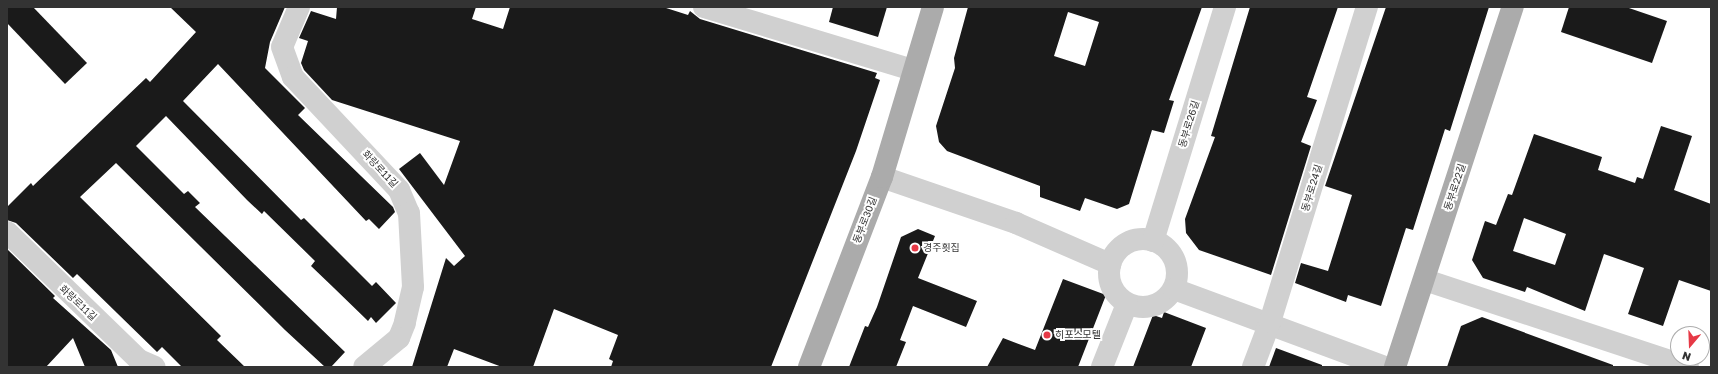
<!DOCTYPE html>
<html>
<head>
<meta charset="utf-8">
<style>
	body { margin:0 }
	#map { position:relative; width:1718px; height:374px; overflow:hidden; background:#fff; font-family:"Golos Text","Noto Sans KR",sans-serif }
	div>[style] { position:absolute }
	.building>* { inset:0; background:#1a1a1a }
	.minor>* { height:22px; margin:-11px; padding:0 11px; transform-origin:11px; border-radius:11px; background:#d0d0d0 }
	.minor>.ring { margin:-11px; padding:0; box-sizing:content-box; background:none; border:22px solid #d0d0d0; border-radius:50% }
	.major>* { height:22px; margin:-11px; padding:0 11px; transform-origin:11px; border-radius:11px; background:#ababab }
	.dots>* { width:11px; height:11px; translate:-50% -50%; box-sizing:border-box; border:2px solid #fff; border-radius:50% }
	span { translate:-50% -50%; white-space:nowrap; text-align:center; line-height:1.15; -webkit-text-stroke:4px #fff; paint-order:stroke }
	.street-label { font-size:10px; color:#333 }
	.poi-label { font-size:10px; color:#333 }
	.left { translate:0 -50%; text-align:left }
	.frame { position:absolute; inset:0; border:8px solid #333; pointer-events:none }
	.north { position:absolute; left:1670px; top:326px; width:40px; height:40px; box-sizing:border-box; background:#fff; border:1px solid #adadad; border-radius:50%; rotate:199deg; font-size:11px; font-weight:700; line-height:16px; text-align:center; color:#333 }
	.north::after { content:''; display:block; margin:auto; width:14px; height:18px; background:#e63946; clip-path:polygon(50% 0,100% 100%,50% 72%,0 100%) }
</style>
</head>
<body>
<div id="map">
	<div class="building">
		<i style="clip-path:polygon(7px 7px,33px 7px,87px 63px,65px 84px,7px 23px)"></i>
		<i style="clip-path:polygon(170px 7px,285px 7px,270px 42px,265px 68px,305px 108px,298px 115px,393px 207px,395px 212px,379px 229px,369px 219px,366px 221px,218px 64px,183px 101px,301px 220px,304px 218px,372px 286px,376px 282px,396px 303px,376px 323px,371px 317px,368px 321px,334px 288px,311px 266px,315px 261px,264px 211px,262px 214px,247px 200px,166px 116px,136px 146px,184px 194px,188px 191px,200px 203px,195px 207px,345px 352px,331px 367px,325px 367px,285px 330px,116px 163px,80px 197px,221px 336px,217px 340px,245px 367px,182px 367px,162px 347px,157px 352px,77px 274px,73px 278px,16px 223px,7px 220px,7px 207px,31px 183px,33px 186px,146px 78px,150px 82px,196px 32px)"></i>
		<i style="clip-path:polygon(337px 7px,476px 7px,472px 19px,503px 29px,510px 7px,663px 7px,688px 15px,690px 11px,700px 19px,877px 73px,875px 78px,880px 80px,856px 151px,771px 367px,611px 367px,613px 361px,609px 359px,618px 335px,554px 309px,533px 367px,502px 367px,454px 349px,447px 367px,412px 367px,446px 258px,454px 266px,465px 256px,399px 169px,420px 153px,444px 185px,460px 141px,332px 100px,304px 70px,301px 63px,308px 41px,299px 38px,311px 11px,336px 19px)"></i>
		<i style="clip-path:polygon(833px 7px,887px 7px,878px 37px,829px 22px)"></i>
		<i style="clip-path:polygon(evenodd,968px 7px,1202px 7px,1169px 100px,1174px 101px,1164px 133px,1152px 130px,1129px 204px,1117px 209px,1085px 198px,1080px 211px,1040px 197px,1040px 186px,947px 151px,939px 142px,936px 126px,955px 68px,954px 58px,968px 7px,1068px 12px,1099px 22px,1085px 66px,1054px 56px,1068px 12px)"></i>
		<i style="clip-path:polygon(1250px 7px,1338px 7px,1307px 97px,1317px 100px,1301px 142px,1311px 146px,1271px 275px,1199px 250px,1186px 233px,1185px 219px,1215px 137px,1211px 136px)"></i>
		<i style="clip-path:polygon(1386px 7px,1489px 7px,1450px 131px,1445px 129px,1413px 230px,1406px 228px,1381px 306px,1348px 295px,1346px 302px,1295px 283px,1301px 263px,1328px 271px,1352px 195px,1325px 186px)"></i>
		<i style="clip-path:polygon(1569px 7px,1626px 7px,1667px 21px,1652px 63px,1561px 32px)"></i>
		<i style="clip-path:polygon(evenodd,1661px 126px,1692px 136px,1674px 190px,1711px 204px,1711px 291px,1679px 280px,1663px 326px,1628px 314px,1644px 268px,1604px 254px,1585px 311px,1527px 287px,1525px 292px,1483px 278px,1472px 260px,1485px 221px,1496px 225px,1508px 194px,1512px 195px,1534px 134px,1602px 157px,1598px 170px,1635px 183px,1637px 177px,1643px 179px,1661px 126px,1524px 218px,1566px 234px,1555px 265px,1513px 251px,1524px 218px)"></i>
		<i style="clip-path:polygon(918px 229px,935px 236px,918px 278px,977px 301px,966px 327px,913px 306px,900px 340px,906px 342px,896px 367px,849px 367px,865px 326px,868px 327px,877px 307px,901px 237px)"></i>
		<i style="clip-path:polygon(7px 249px,55px 296px,53px 298px,111px 350px,118px 367px,85px 367px,73px 338px,46px 367px,7px 367px)"></i>
		<i style="clip-path:polygon(1063px 279px,1106px 295px,1078px 367px,987px 367px,1003px 338px,1035px 350px)"></i>
		<i style="clip-path:polygon(1164px 312px,1206px 328px,1191px 367px,1133px 367px,1153px 315px,1162px 318px)"></i>
		<i style="clip-path:polygon(1482px 317px,1613px 365px,1613px 367px,1447px 367px,1461px 326px)"></i>
		<i style="clip-path:polygon(1276px 348px,1322px 365px,1322px 367px,1269px 367px)"></i>
	</div>
	<div class="minor">
		<i style="left:299px;top:7px;width:43px;rotate:113deg"></i>
		<i style="left:282px;top:47px;width:32px;rotate:70deg"></i>
		<i style="left:293px;top:77px;width:155px;rotate:46.8deg"></i>
		<i style="left:399px;top:190px;width:25px;rotate:67deg"></i>
		<i style="left:409px;top:213px;width:74px;rotate:86.9deg"></i>
		<i style="left:413px;top:287px;width:37px;rotate:103deg"></i>
		<i style="left:405px;top:323px;width:16px;rotate:112deg"></i>
		<i style="left:399px;top:338px;width:45px;rotate:140.4deg"></i>
		<i style="left:704px;top:7px;width:218px;rotate:16.8deg"></i>
		<i style="left:882px;top:177px;width:142px;rotate:18.9deg"></i>
		<i style="left:1016px;top:223px;width:103px;rotate:23.6deg"></i>
		<i style="left:7px;top:232px;width:184px;rotate:44.1deg"></i>
		<i style="left:139px;top:360px;width:17px;rotate:24deg"></i>
		<i class="ring" style="left:1109px;top:239px;width:46px;height:46px"></i>
		<i style="left:1153px;top:241px;width:245px;rotate:-72.9deg"></i>
		<i style="left:1425px;top:280px;width:277px;rotate:18.3deg"></i>
		<i style="left:1174px;top:289px;width:225px;rotate:20.3deg"></i>
		<i style="left:1102px;top:367px;width:68px;rotate:-68.4deg"></i>
		<i style="left:1253px;top:367px;width:48px;rotate:-69.3deg"></i>
		<i style="left:1270px;top:322px;width:330px;rotate:-72.9deg"></i>
	</div>
	<div class="major">
		<i style="left:809px;top:367px;width:204px;rotate:-69deg"></i>
		<i style="left:882px;top:177px;width:177px;rotate:-73.3deg"></i>
		<i style="left:1395px;top:367px;width:379px;rotate:-71.9deg"></i>
	</div>
	<div class="dots">
		<i style="left:915px;top:248px;background:#e63946"></i>
		<i style="left:1047px;top:335px;background:#e63946"></i>
	</div>
	<div class="street-label">
		<span style="left:1189px;top:124px;rotate:-73deg">동부로26길</span>
		<span style="left:380px;top:169px;rotate:47deg">화랑로11길</span>
		<span style="left:1455px;top:187px;rotate:-72deg">동부로22길</span>
		<span style="left:1312px;top:188px;rotate:-73deg">동부로24길</span>
		<span style="left:865px;top:220px;rotate:-69deg">동부로30길</span>
		<span style="left:78px;top:303px;rotate:43deg">화랑로11길</span>
	</div>
	<div class="poi-label">
		<span class="left" style="left:923px;top:248px">경주횟집</span>
		<span class="left" style="left:1055px;top:335px">히포스모텔</span>
	</div>
	<div class="frame"></div>
	<div class="north">N</div>
</div>
</body>
</html>
